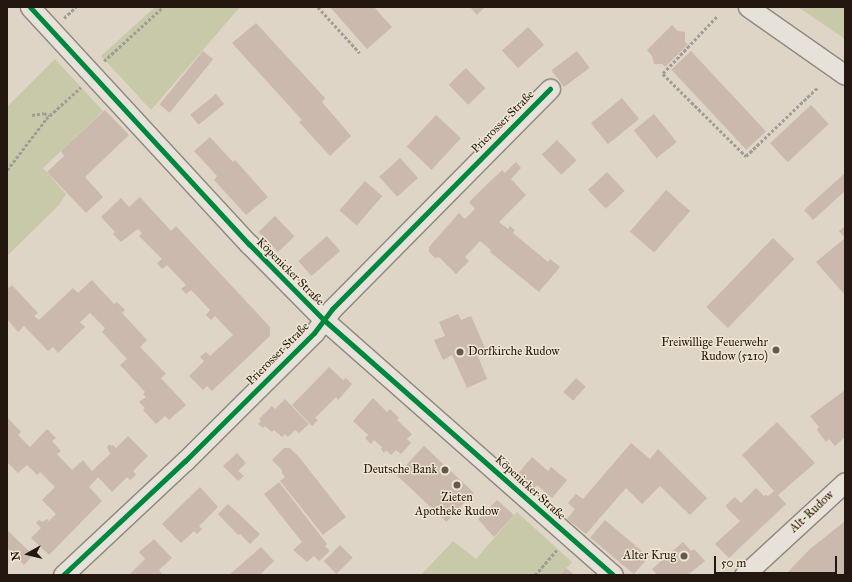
<!DOCTYPE html>
<html>
<head>
<meta charset="utf-8">
<style>
	body { margin:0 }
	#map { position:relative; width:852px; height:582px; overflow:hidden; background:#ded5c6; font-family:"IM FELL Great Primer",serif }
	div>[style] { position:absolute }
	.green>* { inset:0; background:#c7c9a9 }
	.building>* { inset:0; background:#cbb9ad; transform-origin:0 0 }
	.path>* { height:2.5px; margin-top:-1.25px; transform-origin:0; background:repeating-linear-gradient(90deg,#a19c96 0 3px,transparent 0 5px) }
	.roads { filter:drop-shadow(1px 0 #8e877d) drop-shadow(-1px 0 #8e877d) drop-shadow(0 1px #8e877d) drop-shadow(0 -1px #8e877d) }
	.minor>* { height:19px; margin:-9.5px; padding:0 9.5px; transform-origin:9.5px; border-radius:9.5px; background:#e6e1d9 }
	.cycleway>* { height:5px; margin:-2.5px; padding:0 2.5px; transform-origin:2.5px; border-radius:2.5px; background:#00873e }
	.dots>* { width:11px; height:11px; translate:-50% -50%; box-sizing:border-box; border:2px solid #f0e6d3; border-radius:50% }
	span { translate:-50% -50%; white-space:nowrap; text-align:center; line-height:1.15; -webkit-text-stroke:3px #f0e6d3; paint-order:stroke }
	.street-label { font-size:12px; color:#23170f }
	.poi-label { font-size:12px; color:#23170f }
	.right { translate:-100% -50%; text-align:right }
	.left { translate:0 -50%; text-align:left }
	.frame { position:absolute; inset:0; border:8px solid #23170f; pointer-events:none }
	.north { position:absolute; left:8px; top:534px; width:40px; height:40px; -webkit-text-stroke:3px #f0e6d3; paint-order:stroke; rotate:262deg; font-size:11px; font-weight:700; line-height:16px; text-align:center; color:#23170f }
	.north::after { content:''; display:block; margin:auto; width:14px; height:18px; background:#23170f; clip-path:polygon(50% 0,100% 100%,50% 72%,0 100%) }
	.scale { position:absolute; left:714px; top:556px; width:123px; height:18px; box-sizing:border-box; border:2px solid #23170f; border-top:0; padding-left:5px; font-size:12px; line-height:14px; white-space:nowrap; color:#23170f; -webkit-text-stroke:3px #f0e6d3; paint-order:stroke }
</style>
</head>
<body>
<div id="map">
	<div class="green">
		<i style="clip-path:polygon(155px 7px,240px 7px,151px 110px,101px 56px)"></i>
		<i style="clip-path:polygon(798px 7px,845px 7px,845px 39px)"></i>
		<i style="clip-path:polygon(55px 59px,103px 111px,43px 168px,66px 194px,59px 205px,7px 256px,7px 107px)"></i>
		<i style="clip-path:polygon(517px 512px,572px 562px,560px 575px,421px 575px,453px 541px,476px 559px)"></i>
	</div>
	<div class="building">
		<i style="clip-path:polygon(330px 7px,374px 7px,392px 27px,367px 49px)"></i>
		<i style="clip-path:polygon(470px 7px,485px 7px,477px 15px)"></i>
		<i style="clip-path:polygon(256px 23px,325px 98px,322px 102px,351px 136px,330px 156px,299px 122px,302px 120px,232px 43px)"></i>
		<i style="clip-path:polygon(672px 25px,678px 31px,685px 32px,685px 42px,688px 44px,665px 67px,662px 64px,654px 64px,652px 56px,647px 50px)"></i>
		<i style="left:528px;top:27px;width:24px;height:35px;rotate:48deg"></i>
		<i style="left:203px;top:51px;width:13px;height:69px;rotate:39deg"></i>
		<i style="left:577px;top:51px;width:21px;height:32px;rotate:53deg"></i>
		<i style="left:691px;top:51px;width:110px;height:27px;rotate:47deg"></i>
		<i style="left:466px;top:68px;width:28px;height:24px;rotate:46deg"></i>
		<i style="left:216px;top:94px;width:13px;height:33px;rotate:51deg"></i>
		<i style="left:622px;top:98px;width:27px;height:40px;rotate:51deg"></i>
		<i style="left:811px;top:105px;width:26px;height:56px;rotate:47deg"></i>
		<i style="clip-path:polygon(105px 110px,129px 135px,85px 177px,103px 197px,86px 213px,47px 172px,64px 156px,61px 151px)"></i>
		<i style="left:654px;top:114px;width:36px;height:26px;rotate:51deg"></i>
		<i style="left:436px;top:115px;width:34px;height:43px;rotate:43deg"></i>
		<i style="clip-path:polygon(210px 137px,233px 162px,235px 160px,268px 197px,246px 215px,214px 180px,217px 176px,194px 151px)"></i>
		<i style="left:557px;top:140px;width:28px;height:21px;rotate:46deg"></i>
		<i style="left:400px;top:158px;width:27px;height:28px;rotate:48deg"></i>
		<i style="clip-path:polygon(516px 162px,521px 168px,511px 179px,526px 195px,499px 222px,508px 229px,510px 226px,515px 230px,513px 233px,548px 262px,550px 259px,560px 267px,539px 292px,490px 252px,491px 250px,480px 241px,465px 257px,469px 261px,456px 274px,439px 257px,435px 258px,429px 252px,429px 247px,459px 213px,465px 219px,475px 209px,469px 202px,502px 170px,505px 173px)"></i>
		<i style="left:607px;top:172px;width:26px;height:26px;rotate:47deg"></i>
		<i style="clip-path:polygon(845px 173px,845px 191px,813px 220px,804px 210px)"></i>
		<i style="left:365px;top:181px;width:23px;height:39px;rotate:41deg"></i>
		<i style="left:666px;top:190px;width:32px;height:55px;rotate:41deg"></i>
		<i style="clip-path:polygon(140px 197px,171px 231px,176px 226px,270px 327px,270px 336px,212px 391px,207px 386px,203px 390px,189px 376px,204px 361px,200px 357px,206px 352px,210px 356px,233px 335px,215px 316px,211px 320px,206px 315px,210px 310px,191px 290px,186px 294px,181px 289px,186px 285px,167px 265px,162px 269px,157px 263px,162px 259px,139px 236px,142px 233px,138px 229px,121px 242px,113px 234px,115px 232px,101px 217px,121px 198px,129px 207px)"></i>
		<i style="left:275px;top:216px;width:28px;height:23px;rotate:46deg"></i>
		<i style="clip-path:polygon(845px 226px,845px 238px,839px 231px)"></i>
		<i style="left:327px;top:236px;width:20px;height:38px;rotate:49deg"></i>
		<i style="left:773px;top:238px;width:30px;height:96px;rotate:44deg"></i>
		<i style="clip-path:polygon(845px 238px,845px 295px,816px 262px)"></i>
		<i style="clip-path:polygon(92px 280px,114px 304px,117px 302px,125px 310px,122px 313px,147px 340px,140px 347px,166px 374px,161px 378px,186px 405px,169px 420px,165px 416px,156px 424px,143px 410px,145px 408px,139px 402px,146px 397px,143px 394px,145px 392px,120px 365px,127px 359px,102px 332px,105px 328px,90px 313px,80px 322px,85px 327px,58px 353px,53px 347px,48px 351px,24px 326px,18px 332px,7px 319px,7px 286px,9px 288px,12px 285px,38px 313px,34px 316px,39px 320px,73px 288px,78px 293px)"></i>
		<i style="clip-path:polygon(458px 314px,461px 320px,471px 316px,486px 350px,477px 354px,487px 379px,467px 388px,452px 355px,443px 360px,434px 340px,445px 336px,439px 322px)"></i>
		<i style="clip-path:polygon(329px 367px,343px 380px,346px 378px,352px 384px,338px 400px,336px 397px,315px 418px,318px 420px,312px 426px,292px 405px)"></i>
		<i style="left:576px;top:378px;width:13px;height:19px;rotate:42deg"></i>
		<i style="clip-path:polygon(845px 390px,845px 437px,835px 446px,829px 439px,826px 442px,817px 430px,819px 427px,810px 416px)"></i>
		<i style="clip-path:polygon(373px 398px,387px 412px,390px 409px,399px 418px,397px 420px,412px 434px,407px 439px,411px 443px,401px 454px,396px 450px,391px 455px,386px 450px,384px 453px,381px 449px,382px 447px,374px 440px,371px 444px,365px 438px,368px 435px,353px 421px)"></i>
		<i style="clip-path:polygon(285px 399px,309px 424px,299px 433px,295px 430px,288px 437px,285px 434px,282px 437px,274px 430px,272px 432px,265px 426px,263px 428px,258px 424px,261px 421px,259px 419px,272px 406px,275px 409px)"></i>
		<i style="clip-path:polygon(7px 417px,21px 432px,18px 435px,30px 447px,47px 429px,56px 438px,52px 441px,61px 451px,57px 454px,72px 470px,83px 460px,92px 471px,110px 454px,107px 447px,110px 444px,111px 446px,113px 445px,116px 448px,128px 436px,148px 456px,133px 471px,136px 475px,130px 480px,127px 477px,112px 492px,98px 477px,89px 487px,102px 501px,49px 555px,31px 538px,41px 528px,36px 523px,39px 520px,42px 522px,47px 519px,49px 521px,56px 514px,42px 500px,55px 487px,40px 472px,37px 475px,27px 465px,18px 473px,7px 462px)"></i>
		<i style="clip-path:polygon(777px 422px,815px 463px,778px 495px,786px 504px,729px 558px,715px 544px,740px 521px,727px 508px,726px 505px,735px 497px,741px 503px,756px 488px,764px 496px,766px 495px,768px 496px,774px 491px,742px 455px)"></i>
		<i style="clip-path:polygon(631px 443px,650px 459px,658px 449px,707px 498px,690px 515px,660px 486px,642px 504px,626px 488px,586px 534px,567px 519px,575px 509px,568px 503px,576px 494px,583px 499px)"></i>
		<i style="left:424px;top:446px;width:68px;height:40px;rotate:43deg"></i>
		<i style="clip-path:polygon(284px 448px,290px 448px,299px 457px,346px 517px,323px 535px,280px 481px,285px 477px,282px 473px,282px 470px,272px 460px)"></i>
		<i style="clip-path:polygon(237px 453px,246px 463px,238px 471px,244px 476px,238px 481px,223px 466px)"></i>
		<i style="clip-path:polygon(532px 457px,548px 471px,551px 467px,567px 480px,552px 498px,537px 485px,533px 490px,516px 476px)"></i>
		<i style="clip-path:polygon(279px 482px,327px 544px,325px 546px,330px 551px,319px 561px,314px 556px,307px 562px,293px 550px,302px 542px,264px 494px)"></i>
		<i style="clip-path:polygon(200px 487px,218px 507px,199px 526px,202px 529px,197px 534px,194px 531px,181px 543px,162px 524px)"></i>
		<i style="clip-path:polygon(497px 500px,514px 515px,494px 537px,478px 519px)"></i>
		<i style="clip-path:polygon(228px 504px,260px 534px,250px 544px,240px 534px,238px 535px,218px 514px)"></i>
		<i style="left:605px;top:520px;width:57px;height:23px;rotate:40deg"></i>
		<i style="clip-path:polygon(845px 521px,845px 575px,785px 575px,810px 549px)"></i>
		<i style="clip-path:polygon(7px 530px,33px 555px,24px 565px,7px 548px)"></i>
		<i style="clip-path:polygon(154px 539px,172px 558px,159px 570px,163px 575px,129px 575px,145px 559px,139px 552px)"></i>
		<i style="clip-path:polygon(683px 542px,691px 551px,694px 549px,705px 561px,688px 575px,657px 575px,652px 569px)"></i>
		<i style="left:340px;top:545px;width:18px;height:23px;rotate:45deg"></i>
		<i style="clip-path:polygon(261px 547px,274px 561px,260px 575px,229px 575px)"></i>
		<i style="clip-path:polygon(566px 568px,575px 575px,560px 575px)"></i>
	</div>
	<div class="path">
		<i style="left:318px;top:7px;width:62px;rotate:47.6deg"></i>
		<i style="left:717px;top:17px;width:79px;rotate:133.5deg"></i>
		<i style="left:663px;top:74px;width:117px;rotate:44.7deg"></i>
		<i style="left:746px;top:156px;width:100px;rotate:-43.8deg"></i>
		<i style="left:64px;top:18px;width:16px;rotate:-43deg"></i>
		<i style="left:104px;top:61px;width:80px;rotate:-42.5deg"></i>
		<i style="left:32px;top:115px;width:12px;rotate:-9deg"></i>
		<i style="left:44px;top:113px;width:6px;rotate:31deg"></i>
		<i style="left:7px;top:170px;width:64px;rotate:-52.6deg"></i>
		<i style="left:46px;top:119px;width:47px;rotate:-42.4deg"></i>
		<i style="left:535px;top:575px;width:33px;rotate:-49deg"></i>
	</div>
	<div class="roads">
		<div class="minor">
			<i style="left:30px;top:7px;width:323px;rotate:47.3deg"></i>
			<i style="left:249px;top:244px;width:107px;rotate:45.4deg"></i>
			<i style="left:324px;top:320px;width:385px;rotate:41.4deg"></i>
			<i style="left:748px;top:7px;width:118px;rotate:35deg"></i>
			<i style="left:63px;top:575px;width:167px;rotate:-43.1deg"></i>
			<i style="left:185px;top:461px;width:182px;rotate:-44.8deg"></i>
			<i style="left:314px;top:333px;width:30px;rotate:-53deg"></i>
			<i style="left:332px;top:309px;width:310px;rotate:-45.3deg"></i>
			<i style="left:744px;top:575px;width:137px;rotate:-42.6deg"></i>
		</div>
	</div>
	<div class="cycleway">
		<i style="left:30px;top:7px;width:323px;rotate:47.3deg"></i>
		<i style="left:249px;top:244px;width:107px;rotate:45.4deg"></i>
		<i style="left:324px;top:320px;width:385px;rotate:41.4deg"></i>
		<i style="left:63px;top:575px;width:167px;rotate:-43.1deg"></i>
		<i style="left:185px;top:461px;width:182px;rotate:-44.8deg"></i>
		<i style="left:314px;top:333px;width:30px;rotate:-53deg"></i>
		<i style="left:332px;top:309px;width:310px;rotate:-45.3deg"></i>
	</div>
	<div class="dots">
		<i style="left:776px;top:350px;background:#645a4f"></i>
		<i style="left:460px;top:352px;background:#645a4f"></i>
		<i style="left:445px;top:470px;background:#645a4f"></i>
		<i style="left:457px;top:485px;background:#645a4f"></i>
		<i style="left:684px;top:556px;background:#645a4f"></i>
	</div>
	<div class="street-label">
		<span style="left:503px;top:122px;rotate:-45deg">Prierosser Straße</span>
		<span style="left:290px;top:272px;rotate:45deg">Köpenicker Straße</span>
		<span style="left:278px;top:354px;rotate:-45deg">Prierosser Straße</span>
		<span style="left:530px;top:488px;rotate:42deg">Köpenicker Straße</span>
		<span style="left:812px;top:512px;rotate:-43deg">Alt-Rudow</span>
	</div>
	<div class="poi-label">
		<span class="right" style="left:768px;top:350px">Freiwillige Feuerwehr<br>Rudow (5210)</span>
		<span class="left" style="left:468px;top:352px">Dorfkirche Rudow</span>
		<span class="right" style="left:437px;top:470px">Deutsche Bank</span>
		<span style="left:457px;top:505px">Zieten<br>Apotheke Rudow</span>
		<span class="right" style="left:676px;top:556px">Alter Krug</span>
	</div>
	<div class="frame"></div>
	<div class="north">N</div>
	<div class="scale">50 m</div>
</div>
</body>
</html>
